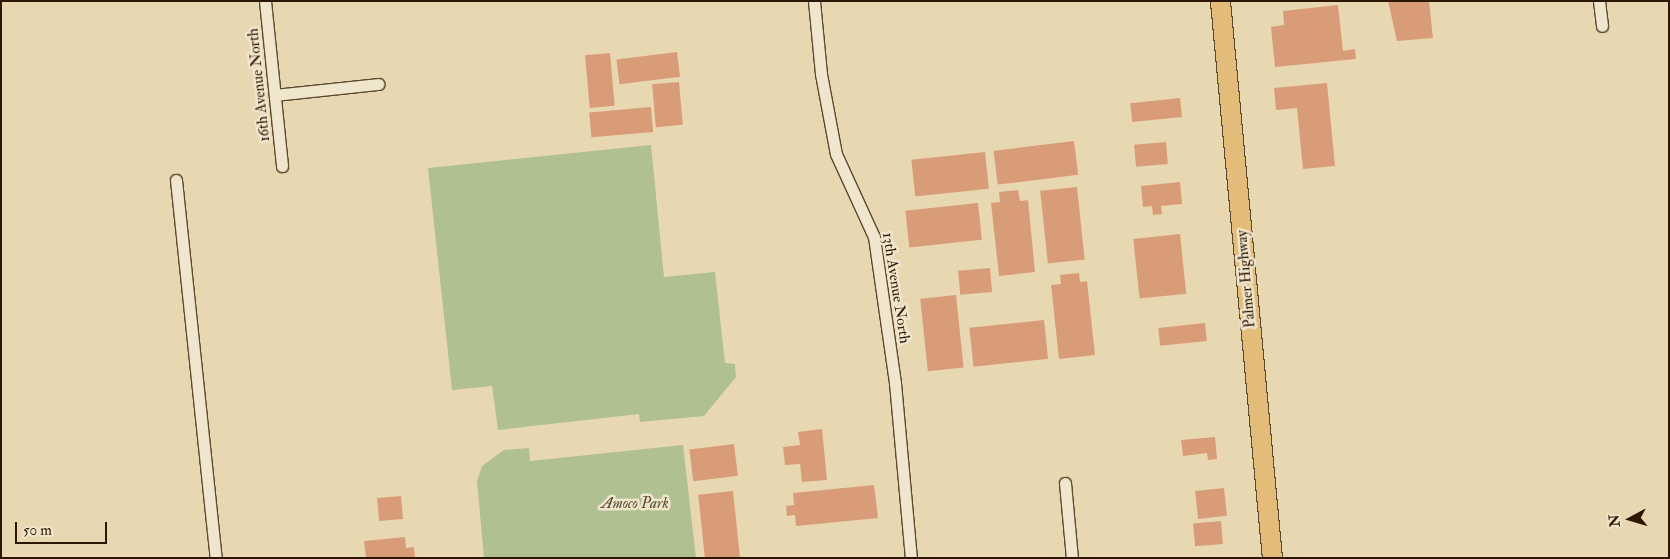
<!DOCTYPE html>
<html>
<head>
<meta charset="utf-8">
<style>
	body { margin:0 }
	#map { position:relative; width:1670px; height:559px; overflow:hidden; background:#e8d8b2; font-family:"IM FELL Double Pica",serif }
	div>[style] { position:absolute }
	.green>* { inset:0; background:#b0c090 }
	.building>* { inset:0; background:#d99c79; transform-origin:0 0 }
	.roads { filter:drop-shadow(1px 0 #5c472f) drop-shadow(-1px 0 #5c472f) drop-shadow(0 1px #5c472f) drop-shadow(0 -1px #5c472f) }
	.street>* { height:11px; margin:-5.5px; padding:0 5.5px; transform-origin:5.5px; border-radius:5.5px; background:#f0e6cd }
	.primary>* { height:19px; margin:-9.5px; padding:0 9.5px; transform-origin:9.5px; border-radius:9.5px; background:#e4bc79 }
	span { translate:-50% -50%; white-space:nowrap; text-align:center; line-height:1.15; -webkit-text-stroke:5px #f0e6cd; paint-order:stroke }
	.street-label { font-size:15px; color:#2d1703 }
	.park-label { font-size:15px; color:#544a2d; font-style:italic }
	.frame { position:absolute; inset:0; border:2px solid #2d1703; pointer-events:none }
	.north { position:absolute; left:1605px; top:494px; width:50px; height:50px; -webkit-text-stroke:4px #f0e6cd; paint-order:stroke; rotate:264deg; font-size:14px; font-weight:700; line-height:20px; text-align:center; color:#2d1703 }
	.north::after { content:''; display:block; margin:auto; width:18px; height:22px; background:#2d1703; clip-path:polygon(50% 0,100% 100%,50% 72%,0 100%) }
	.scale { position:absolute; left:15px; top:522px; width:92px; height:22px; box-sizing:border-box; border:2px solid #2d1703; border-top:0; padding-left:6px; font-size:15px; line-height:18px; white-space:nowrap; color:#2d1703; -webkit-text-stroke:4px #f0e6cd; paint-order:stroke }
</style>
</head>
<body>
<div id="map">
	<div class="green">
		<i style="clip-path:polygon(651px 145px,664px 277px,715px 272px,725px 363px,735px 364px,736px 377px,704px 416px,640px 422px,639px 414px,498px 430px,492px 386px,452px 390px,428px 168px)"></i>
		<i style="clip-path:polygon(683px 445px,696px 558px,484px 558px,477px 481px,482px 466px,504px 450px,529px 448px,530px 461px)"></i>
	</div>
	<div class="building">
		<i style="clip-path:polygon(1388px 1px,1429px 1px,1433px 38px,1397px 41px)"></i>
		<i style="clip-path:polygon(1338px 5px,1343px 51px,1355px 49px,1356px 59px,1275px 67px,1271px 27px,1284px 25px,1283px 11px)"></i>
		<i style="left:677px;top:52px;width:25px;height:61px;rotate:83deg"></i>
		<i style="left:610px;top:53px;width:53px;height:25px;rotate:85deg"></i>
		<i style="left:679px;top:82px;width:43px;height:27px;rotate:85deg"></i>
		<i style="clip-path:polygon(1327px 83px,1335px 166px,1303px 169px,1297px 108px,1276px 110px,1274px 88px)"></i>
		<i style="left:1180px;top:98px;width:19px;height:50px;rotate:84deg"></i>
		<i style="left:651px;top:107px;width:25px;height:62px;rotate:85deg"></i>
		<i style="left:1074px;top:141px;width:34px;height:81px;rotate:83deg"></i>
		<i style="left:1166px;top:142px;width:22px;height:32px;rotate:85deg"></i>
		<i style="left:985px;top:152px;width:37px;height:74px;rotate:84deg"></i>
		<i style="clip-path:polygon(1180px 182px,1182px 204px,1161px 206px,1162px 214px,1153px 215px,1152px 206px,1143px 207px,1141px 186px)"></i>
		<i style="left:1077px;top:187px;width:73px;height:37px;rotate:84deg"></i>
		<i style="clip-path:polygon(1018px 190px,1020px 201px,1028px 200px,1035px 272px,999px 276px,991px 203px,1000px 202px,999px 192px)"></i>
		<i style="left:978px;top:203px;width:37px;height:73px;rotate:84deg"></i>
		<i style="left:1180px;top:234px;width:60px;height:47px;rotate:84deg"></i>
		<i style="left:990px;top:268px;width:24px;height:32px;rotate:85deg"></i>
		<i style="clip-path:polygon(1079px 273px,1080px 282px,1087px 281px,1095px 355px,1059px 359px,1051px 285px,1061px 284px,1060px 275px)"></i>
		<i style="left:956px;top:295px;width:73px;height:36px;rotate:84deg"></i>
		<i style="left:1044px;top:320px;width:39px;height:75px;rotate:84deg"></i>
		<i style="left:1205px;top:323px;width:18px;height:47px;rotate:84deg"></i>
		<i style="clip-path:polygon(822px 429px,827px 480px,802px 482px,800px 464px,785px 465px,783px 447px,800px 445px,798px 432px)"></i>
		<i style="clip-path:polygon(1215px 437px,1217px 459px,1208px 460px,1207px 453px,1183px 456px,1181px 440px)"></i>
		<i style="left:734px;top:444px;width:32px;height:45px;rotate:83deg"></i>
		<i style="clip-path:polygon(874px 485px,878px 518px,796px 526px,795px 515px,787px 516px,786px 506px,794px 505px,793px 493px)"></i>
		<i style="left:1224px;top:488px;width:28px;height:29px;rotate:84deg"></i>
		<i style="left:733px;top:491px;width:67px;height:35px;rotate:84deg"></i>
		<i style="left:401px;top:496px;width:23px;height:24px;rotate:85deg"></i>
		<i style="left:1221px;top:521px;width:23px;height:28px;rotate:85deg"></i>
		<i style="clip-path:polygon(405px 537px,406px 548px,414px 547px,415px 558px,366px 558px,364px 541px)"></i>
	</div>
	<div class="roads">
		<div class="street">
			<i style="left:265px;top:1px;width:166px;rotate:84.1deg"></i>
			<i style="left:814px;top:1px;width:73px;rotate:84.5deg"></i>
			<i style="left:821px;top:74px;width:81px;rotate:79.4deg"></i>
			<i style="left:836px;top:154px;width:91px;rotate:65.4deg"></i>
			<i style="left:874px;top:237px;width:148px;rotate:81.8deg"></i>
			<i style="left:895px;top:383px;width:176px;rotate:84.8deg"></i>
			<i style="left:1599px;top:1px;width:25px;rotate:83deg"></i>
			<i style="left:275px;top:95px;width:104px;rotate:-6.1deg"></i>
			<i style="left:176px;top:180px;width:380px;rotate:84deg"></i>
			<i style="left:1065px;top:483px;width:75px;rotate:84.7deg"></i>
		</div>
		<div class="primary">
			<i style="left:1220px;top:1px;width:559px;rotate:84.67deg"></i>
		</div>
	</div>
	<div class="street-label">
		<span style="left:259px;top:85px;rotate:-96deg">16th Avenue North</span>
		<span style="left:1246px;top:279px;rotate:-95deg">Palmer Highway</span>
		<span style="left:896px;top:288px;rotate:81deg">13th Avenue North</span>
	</div>
	<div class="park-label">
		<span style="left:635px;top:504px">Amoco Park</span>
	</div>
	<div class="frame"></div>
	<div class="north">N</div>
	<div class="scale">50 m</div>
</div>
</body>
</html>
